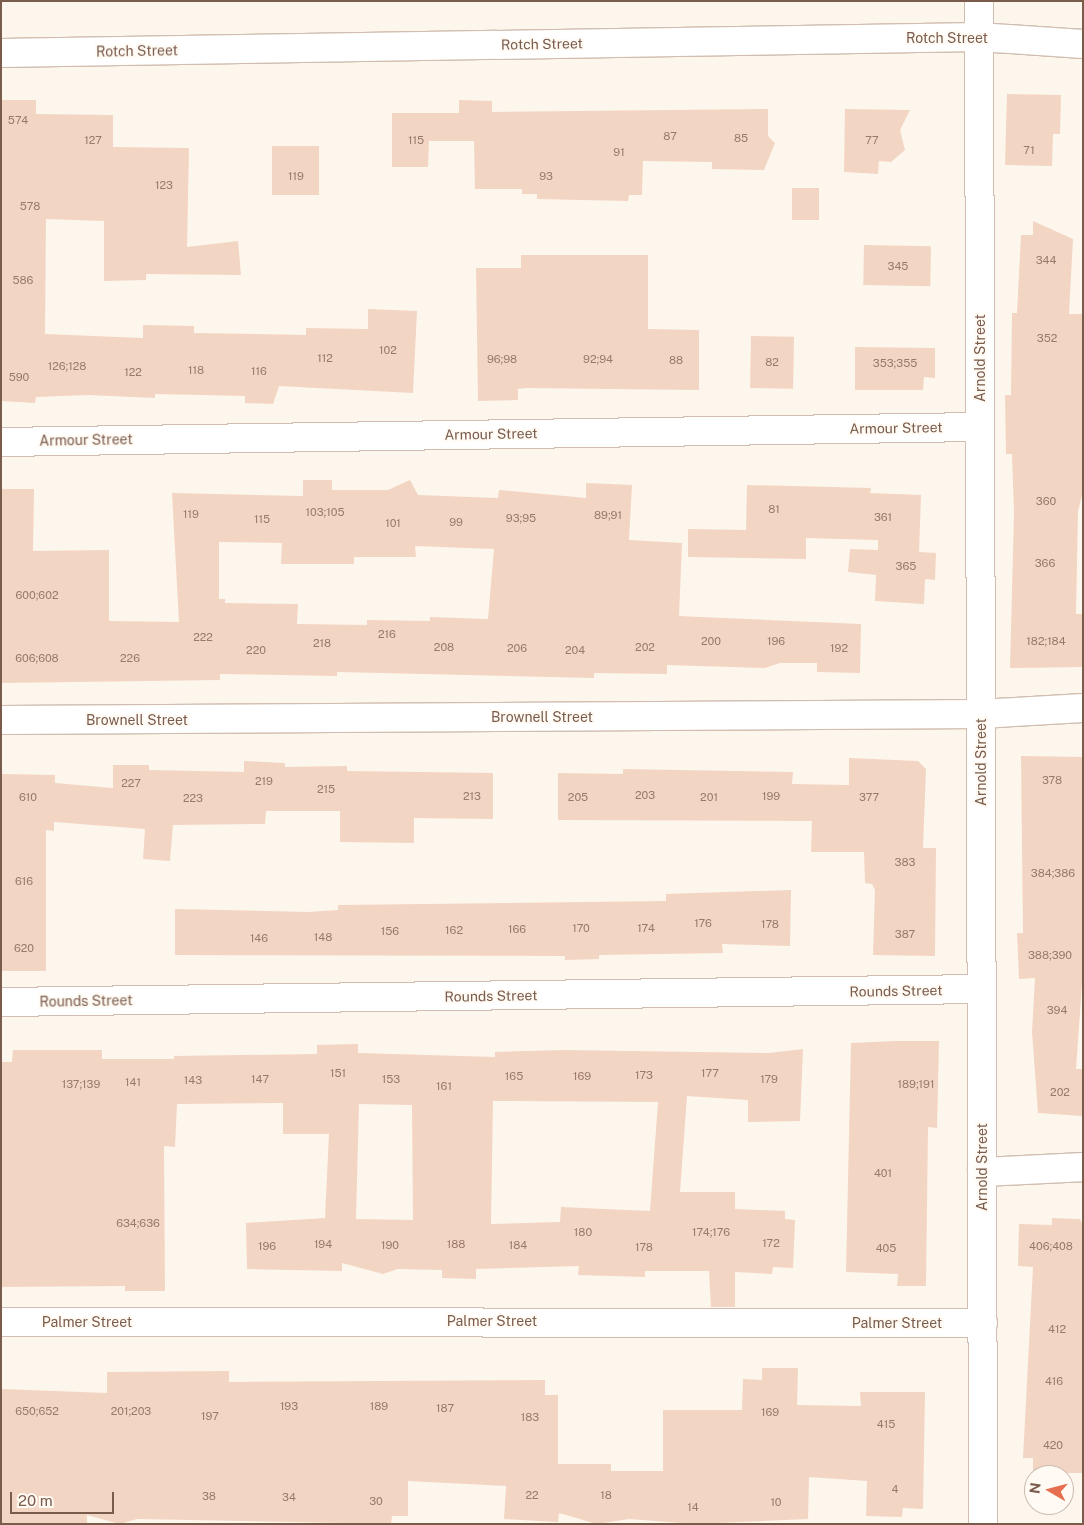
<!DOCTYPE html>
<html>
<head>
<meta charset="utf-8">
<style>
	body { margin:0 }
	#map { position:relative; width:1084px; height:1525px; overflow:hidden; background:#fdf6ec; font-family:"Public Sans",sans-serif }
	div>[style] { position:absolute }
	.building>* { inset:0; background:#f3d5c3; transform-origin:0 0 }
	.roads { filter:drop-shadow(1px 0 #d1beb0) drop-shadow(-1px 0 #d1beb0) drop-shadow(0 1px #d1beb0) drop-shadow(0 -1px #d1beb0) }
	.minor>* { height:28px; margin:-14px; padding:0 14px; transform-origin:14px; border-radius:14px; background:#fff }
	span { translate:-50% -50%; white-space:nowrap; text-align:center; line-height:1.15; -webkit-text-stroke:4px #fffaf3; paint-order:stroke }
	.number-label { font-size:11px; color:#987a6a }
	.number-label span { -webkit-text-stroke-width:0 }
	.street-label { font-size:14px; color:#7a5c4d }
	.frame { position:absolute; inset:0; border:2px solid #7a5c4d; pointer-events:none }
	.north { position:absolute; left:1024px; top:1465px; width:50px; height:50px; box-sizing:border-box; background:#fffaf3; border:1px solid #cabbb1; border-radius:50%; rotate:278deg; font-size:14px; font-weight:700; line-height:20px; text-align:center; color:#7a5c4d }
	.north::after { content:''; display:block; margin:auto; width:18px; height:22px; background:#e76f51; clip-path:polygon(50% 0,100% 100%,50% 72%,0 100%) }
	.scale { position:absolute; left:10px; top:1492px; width:104px; height:22px; box-sizing:border-box; border:2px solid #7a5c4d; border-top:0; padding-left:6px; font-size:15px; line-height:18px; white-space:nowrap; color:#7a5c4d; -webkit-text-stroke:4px #fffaf3; paint-order:stroke }
</style>
</head>
<body>
<div id="map">
	<div class="building">
		<i style="clip-path:polygon(1007px 94px,1061px 95px,1060px 134px,1053px 134px,1052px 166px,1005px 165px)"></i>
		<i style="clip-path:polygon(1px 100px,36px 100px,36px 114px,113px 115px,113px 147px,189px 148px,187px 247px,238px 241px,241px 275px,146px 274px,146px 280px,104px 281px,104px 221px,46px 219px,45px 334px,143px 338px,143px 325px,194px 326px,194px 333px,306px 335px,306px 328px,368px 329px,368px 309px,417px 311px,413px 393px,279px 386px,273px 404px,245px 403px,245px 396px,155px 394px,155px 398px,89px 395px,36px 397px,35px 403px,1px 401px)"></i>
		<i style="clip-path:polygon(459px 100px,492px 101px,492px 112px,768px 109px,768px 136px,775px 143px,764px 170px,712px 169px,712px 162px,643px 161px,642px 195px,629px 195px,628px 201px,537px 199px,537px 194px,522px 194px,522px 189px,475px 189px,474px 141px,429px 141px,428px 167px,392px 167px,392px 113px,459px 113px)"></i>
		<i style="clip-path:polygon(845px 109px,910px 110px,900px 130px,905px 150px,891px 162px,879px 161px,878px 174px,844px 172px)"></i>
		<i style="left:272px;top:146px;width:47px;height:49px"></i>
		<i style="left:792px;top:188px;width:27px;height:32px"></i>
		<i style="clip-path:polygon(1033px 221px,1073px 239px,1069px 314px,1083px 314px,1083px 492px,1078px 511px,1076px 614px,1083px 614px,1083px 667px,1010px 668px,1014px 513px,1012px 454px,1006px 454px,1005px 395px,1011px 395px,1012px 313px,1017px 313px,1021px 235px,1033px 235px)"></i>
		<i style="left:864px;top:245px;width:67px;height:40px;rotate:1deg"></i>
		<i style="clip-path:polygon(521px 255px,648px 255px,648px 329px,699px 330px,699px 390px,526px 388px,518px 389px,518px 400px,478px 401px,476px 268px,521px 268px)"></i>
		<i style="left:751px;top:336px;width:43px;height:52px;rotate:1deg"></i>
		<i style="clip-path:polygon(855px 347px,935px 348px,935px 378px,924px 377px,923px 390px,855px 390px)"></i>
		<i style="clip-path:polygon(evenodd,303px 480px,332px 480px,332px 490px,388px 490px,410px 480px,418px 495px,498px 498px,499px 490px,586px 498px,586px 483px,632px 485px,629px 540px,682px 543px,679px 616px,861px 624px,860px 673px,817px 672px,817px 663px,780px 663px,765px 668px,667px 665px,667px 674px,594px 673px,594px 678px,337px 672px,337px 676px,220px 674px,220px 680px,1px 683px,1px 489px,34px 489px,33px 551px,109px 550px,109px 621px,179px 622px,172px 493px,303px 496px,303px 480px,219px 542px,282px 543px,281px 564px,354px 564px,354px 557px,416px 557px,415px 546px,494px 549px,488px 619px,430px 617px,430px 621px,367px 620px,367px 625px,297px 624px,298px 604px,225px 603px,225px 599px,219px 599px,219px 542px)"></i>
		<i style="clip-path:polygon(747px 485px,871px 488px,870px 493px,921px 495px,919px 552px,936px 553px,935px 580px,925px 579px,924px 604px,875px 601px,876px 575px,848px 572px,850px 549px,878px 550px,878px 540px,806px 538px,806px 559px,688px 557px,688px 529px,746px 530px)"></i>
		<i style="clip-path:polygon(1021px 756px,1083px 757px,1083px 970px,1076px 1069px,1083px 1069px,1083px 1116px,1038px 1113px,1032px 1032px,1035px 978px,1019px 979px,1017px 933px,1023px 933px)"></i>
		<i style="clip-path:polygon(849px 758px,918px 761px,926px 769px,923px 848px,936px 848px,935px 956px,873px 955px,875px 890px,872px 884px,865px 883px,864px 852px,811px 852px,812px 821px,558px 820px,558px 773px,623px 774px,623px 769px,793px 772px,792px 784px,849px 785px)"></i>
		<i style="clip-path:polygon(244px 761px,285px 763px,285px 767px,347px 766px,347px 771px,493px 773px,493px 819px,414px 818px,414px 843px,340px 842px,340px 811px,266px 811px,265px 824px,173px 825px,170px 861px,143px 859px,145px 829px,54px 822px,54px 831px,46px 830px,46px 971px,1px 971px,1px 774px,55px 775px,55px 783px,113px 788px,113px 765px,149px 765px,149px 770px,244px 772px)"></i>
		<i style="clip-path:polygon(791px 890px,790px 946px,722px 944px,723px 953px,599px 955px,599px 959px,565px 960px,565px 956px,175px 955px,175px 909px,308px 912px,338px 910px,338px 905px,666px 901px,666px 894px)"></i>
		<i style="clip-path:polygon(895px 1041px,939px 1041px,937px 1128px,928px 1127px,926px 1286px,897px 1286px,898px 1274px,846px 1272px,851px 1043px)"></i>
		<i style="clip-path:polygon(evenodd,358px 1044px,358px 1053px,495px 1057px,495px 1052px,563px 1050px,769px 1053px,803px 1049px,800px 1121px,748px 1122px,748px 1100px,687px 1096px,680px 1192px,735px 1192px,735px 1209px,785px 1211px,785px 1219px,795px 1220px,793px 1268px,773px 1267px,772px 1274px,735px 1272px,735px 1307px,711px 1307px,709px 1271px,645px 1271px,645px 1277px,578px 1275px,579px 1266px,476px 1269px,476px 1279px,442px 1278px,442px 1270px,398px 1269px,383px 1274px,342px 1263px,342px 1271px,247px 1269px,246px 1223px,325px 1218px,329px 1134px,283px 1134px,283px 1103px,177px 1104px,175px 1147px,164px 1146px,165px 1291px,125px 1291px,125px 1286px,1px 1287px,1px 1062px,12px 1062px,13px 1050px,102px 1050px,102px 1059px,174px 1059px,174px 1056px,317px 1054px,317px 1045px,358px 1044px,493px 1101px,658px 1102px,650px 1211px,561px 1207px,560px 1222px,491px 1224px,493px 1101px,358px 1044px,359px 1104px,412px 1105px,413px 1220px,356px 1219px,359px 1104px)"></i>
		<i style="clip-path:polygon(1052px 1218px,1080px 1219px,1083px 1225px,1083px 1473px,1033px 1473px,1033px 1458px,1023px 1458px,1033px 1267px,1018px 1266px,1019px 1224px,1052px 1225px)"></i>
		<i style="clip-path:polygon(762px 1368px,798px 1368px,797px 1405px,861px 1406px,860px 1392px,925px 1392px,923px 1509px,903px 1508px,902px 1517px,866px 1516px,867px 1481px,809px 1477px,808px 1519px,695px 1524px,629px 1519px,597px 1524px,559px 1513px,558px 1522px,504px 1519px,506px 1486px,408px 1481px,408px 1516px,392px 1516px,391px 1524px,137px 1519px,120px 1524px,87px 1515px,87px 1523px,1px 1524px,1px 1389px,107px 1393px,107px 1372px,229px 1371px,229px 1382px,545px 1380px,545px 1395px,558px 1395px,558px 1464px,611px 1464px,611px 1471px,663px 1471px,663px 1410px,742px 1410px,743px 1379px,762px 1380px)"></i>
	</div>
	<div class="roads">
		<div class="minor">
			<i style="left:979px;top:1px;width:1523px;rotate:89.85deg"></i>
			<i style="left:1px;top:53px;width:978px;rotate:-0.94deg"></i>
			<i style="left:979px;top:37px;width:104px;rotate:3.9deg"></i>
			<i style="left:1px;top:442px;width:979px;rotate:-0.88deg"></i>
			<i style="left:1px;top:720px;width:980px;rotate:-0.35deg"></i>
			<i style="left:981px;top:714px;width:102px;rotate:-3.4deg"></i>
			<i style="left:1px;top:1002px;width:980px;rotate:-0.76deg"></i>
			<i style="left:982px;top:1172px;width:101px;rotate:-2.8deg"></i>
			<i style="left:1px;top:1322px;width:982px;rotate:0.06deg"></i>
		</div>
	</div>
	<div class="number-label">
		<span style="left:18px;top:120px">574</span>
		<span style="left:670px;top:136px">87</span>
		<span style="left:741px;top:138px">85</span>
		<span style="left:93px;top:140px">127</span>
		<span style="left:416px;top:140px">115</span>
		<span style="left:872px;top:140px">77</span>
		<span style="left:1029px;top:150px">71</span>
		<span style="left:619px;top:152px">91</span>
		<span style="left:296px;top:176px">119</span>
		<span style="left:546px;top:176px">93</span>
		<span style="left:164px;top:185px">123</span>
		<span style="left:30px;top:206px">578</span>
		<span style="left:1046px;top:260px">344</span>
		<span style="left:898px;top:266px">345</span>
		<span style="left:23px;top:280px">586</span>
		<span style="left:1047px;top:338px">352</span>
		<span style="left:388px;top:350px">102</span>
		<span style="left:325px;top:358px">112</span>
		<span style="left:502px;top:359px">96;98</span>
		<span style="left:598px;top:359px">92;94</span>
		<span style="left:676px;top:360px">88</span>
		<span style="left:772px;top:362px">82</span>
		<span style="left:895px;top:363px">353;355</span>
		<span style="left:67px;top:366px">126;128</span>
		<span style="left:196px;top:370px">118</span>
		<span style="left:259px;top:371px">116</span>
		<span style="left:133px;top:372px">122</span>
		<span style="left:19px;top:377px">590</span>
		<span style="left:1046px;top:501px">360</span>
		<span style="left:774px;top:509px">81</span>
		<span style="left:325px;top:512px">103;105</span>
		<span style="left:191px;top:514px">119</span>
		<span style="left:608px;top:515px">89;91</span>
		<span style="left:883px;top:517px">361</span>
		<span style="left:521px;top:518px">93;95</span>
		<span style="left:262px;top:519px">115</span>
		<span style="left:456px;top:522px">99</span>
		<span style="left:393px;top:523px">101</span>
		<span style="left:1045px;top:563px">366</span>
		<span style="left:906px;top:566px">365</span>
		<span style="left:37px;top:595px">600;602</span>
		<span style="left:387px;top:634px">216</span>
		<span style="left:203px;top:637px">222</span>
		<span style="left:711px;top:641px">200</span>
		<span style="left:776px;top:641px">196</span>
		<span style="left:1046px;top:641px">182;184</span>
		<span style="left:322px;top:643px">218</span>
		<span style="left:444px;top:647px">208</span>
		<span style="left:645px;top:647px">202</span>
		<span style="left:517px;top:648px">206</span>
		<span style="left:839px;top:648px">192</span>
		<span style="left:256px;top:650px">220</span>
		<span style="left:575px;top:650px">204</span>
		<span style="left:37px;top:658px">606;608</span>
		<span style="left:130px;top:658px">226</span>
		<span style="left:1052px;top:780px">378</span>
		<span style="left:264px;top:781px">219</span>
		<span style="left:131px;top:783px">227</span>
		<span style="left:326px;top:789px">215</span>
		<span style="left:645px;top:795px">203</span>
		<span style="left:472px;top:796px">213</span>
		<span style="left:771px;top:796px">199</span>
		<span style="left:28px;top:797px">610</span>
		<span style="left:578px;top:797px">205</span>
		<span style="left:709px;top:797px">201</span>
		<span style="left:869px;top:797px">377</span>
		<span style="left:193px;top:798px">223</span>
		<span style="left:905px;top:862px">383</span>
		<span style="left:1053px;top:873px">384;386</span>
		<span style="left:24px;top:881px">616</span>
		<span style="left:703px;top:923px">176</span>
		<span style="left:770px;top:924px">178</span>
		<span style="left:581px;top:928px">170</span>
		<span style="left:646px;top:928px">174</span>
		<span style="left:517px;top:929px">166</span>
		<span style="left:454px;top:930px">162</span>
		<span style="left:390px;top:931px">156</span>
		<span style="left:905px;top:934px">387</span>
		<span style="left:323px;top:937px">148</span>
		<span style="left:259px;top:938px">146</span>
		<span style="left:24px;top:948px">620</span>
		<span style="left:1050px;top:955px">388;390</span>
		<span style="left:1057px;top:1010px">394</span>
		<span style="left:338px;top:1073px">151</span>
		<span style="left:710px;top:1073px">177</span>
		<span style="left:644px;top:1075px">173</span>
		<span style="left:514px;top:1076px">165</span>
		<span style="left:582px;top:1076px">169</span>
		<span style="left:260px;top:1079px">147</span>
		<span style="left:391px;top:1079px">153</span>
		<span style="left:769px;top:1079px">179</span>
		<span style="left:193px;top:1080px">143</span>
		<span style="left:133px;top:1082px">141</span>
		<span style="left:81px;top:1084px">137;139</span>
		<span style="left:916px;top:1084px">189;191</span>
		<span style="left:444px;top:1086px">161</span>
		<span style="left:1060px;top:1092px">202</span>
		<span style="left:883px;top:1173px">401</span>
		<span style="left:138px;top:1223px">634;636</span>
		<span style="left:583px;top:1232px">180</span>
		<span style="left:711px;top:1232px">174;176</span>
		<span style="left:771px;top:1243px">172</span>
		<span style="left:323px;top:1244px">194</span>
		<span style="left:456px;top:1244px">188</span>
		<span style="left:390px;top:1245px">190</span>
		<span style="left:518px;top:1245px">184</span>
		<span style="left:267px;top:1246px">196</span>
		<span style="left:1051px;top:1246px">406;408</span>
		<span style="left:644px;top:1247px">178</span>
		<span style="left:886px;top:1248px">405</span>
		<span style="left:1057px;top:1329px">412</span>
		<span style="left:1054px;top:1381px">416</span>
		<span style="left:289px;top:1406px">193</span>
		<span style="left:379px;top:1406px">189</span>
		<span style="left:445px;top:1408px">187</span>
		<span style="left:37px;top:1411px">650;652</span>
		<span style="left:131px;top:1411px">201;203</span>
		<span style="left:770px;top:1412px">169</span>
		<span style="left:210px;top:1416px">197</span>
		<span style="left:530px;top:1417px">183</span>
		<span style="left:886px;top:1424px">415</span>
		<span style="left:1053px;top:1445px">420</span>
		<span style="left:895px;top:1489px">4</span>
		<span style="left:532px;top:1495px">22</span>
		<span style="left:606px;top:1495px">18</span>
		<span style="left:209px;top:1496px">38</span>
		<span style="left:289px;top:1497px">34</span>
		<span style="left:376px;top:1501px">30</span>
		<span style="left:776px;top:1502px">10</span>
		<span style="left:693px;top:1507px">14</span>
	</div>
	<div class="street-label">
		<span style="left:947px;top:38px">Rotch Street</span>
		<span style="left:542px;top:44px;rotate:-1deg">Rotch Street</span>
		<span style="left:137px;top:51px;rotate:-1deg">Rotch Street</span>
		<span style="left:980px;top:358px;rotate:-90deg">Arnold Street</span>
		<span style="left:896px;top:428px;rotate:-1deg">Armour Street</span>
		<span style="left:491px;top:434px;rotate:-1deg">Armour Street</span>
		<span style="left:86px;top:440px;rotate:-1deg">Armour Street</span>
		<span style="left:542px;top:717px">Brownell Street</span>
		<span style="left:137px;top:720px">Brownell Street</span>
		<span style="left:981px;top:762px;rotate:-90deg">Arnold Street</span>
		<span style="left:896px;top:991px;rotate:-1deg">Rounds Street</span>
		<span style="left:491px;top:996px;rotate:-1deg">Rounds Street</span>
		<span style="left:86px;top:1001px;rotate:-1deg">Rounds Street</span>
		<span style="left:982px;top:1167px;rotate:-90deg">Arnold Street</span>
		<span style="left:492px;top:1321px">Palmer Street</span>
		<span style="left:87px;top:1322px">Palmer Street</span>
		<span style="left:897px;top:1323px">Palmer Street</span>
	</div>
	<div class="frame"></div>
	<div class="north">N</div>
	<div class="scale">20 m</div>
</div>
</body>
</html>
